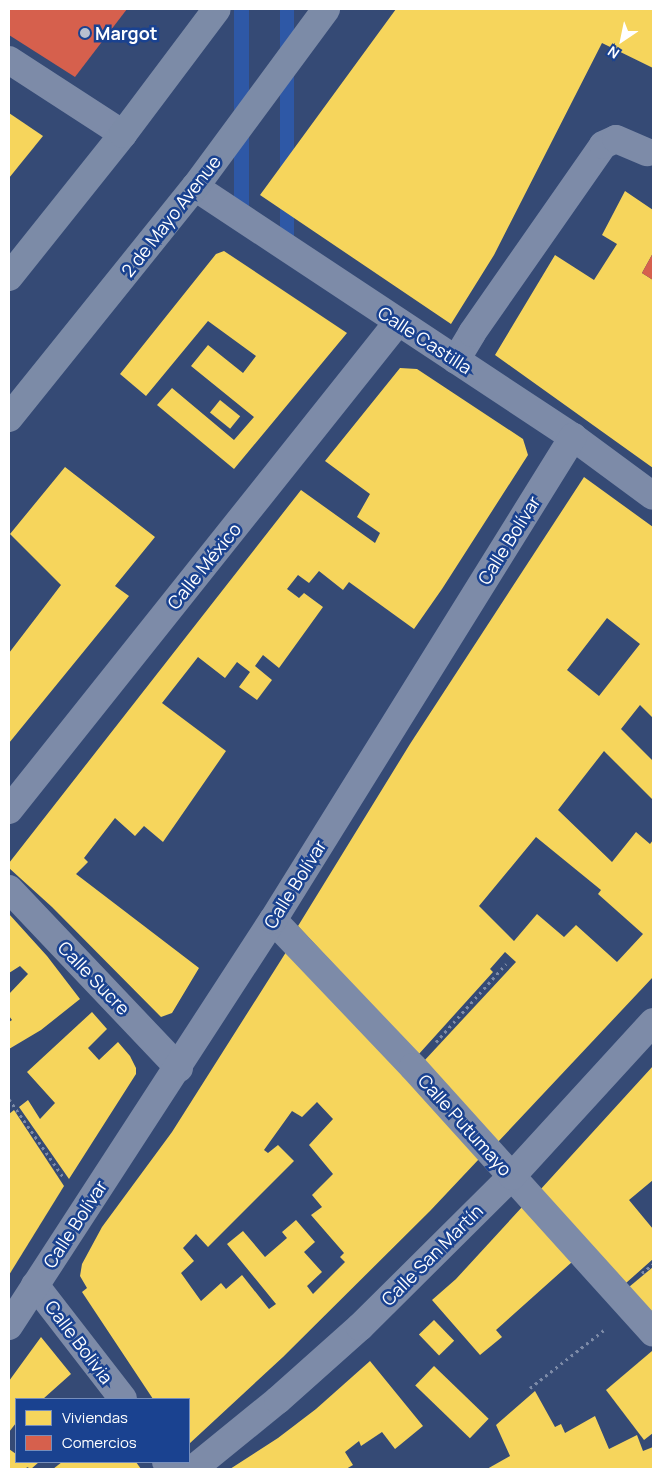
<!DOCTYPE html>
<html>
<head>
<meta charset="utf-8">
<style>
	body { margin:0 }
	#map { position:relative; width:662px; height:1478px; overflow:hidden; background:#354a75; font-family:Manrope,sans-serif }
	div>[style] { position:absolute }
	.green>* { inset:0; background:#2e58a6; transform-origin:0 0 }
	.homes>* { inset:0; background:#f6d55c; transform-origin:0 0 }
	.shops>* { inset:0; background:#d6604d }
	.path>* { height:3px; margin-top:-1.5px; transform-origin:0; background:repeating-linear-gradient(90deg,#7d8ba8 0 2.5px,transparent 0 6.5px) }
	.minor>* { height:28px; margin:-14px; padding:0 14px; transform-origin:14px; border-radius:14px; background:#7d8ba8 }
	.major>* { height:28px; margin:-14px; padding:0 14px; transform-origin:14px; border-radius:14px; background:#7c8ba7 }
	.dots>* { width:14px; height:14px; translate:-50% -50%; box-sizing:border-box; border:2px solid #1a4290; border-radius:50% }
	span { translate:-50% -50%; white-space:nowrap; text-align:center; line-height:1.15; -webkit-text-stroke:5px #1a4290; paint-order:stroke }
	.poi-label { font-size:18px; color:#fff; font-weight:700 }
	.left { translate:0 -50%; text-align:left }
	.street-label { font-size:18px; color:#fff }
	.frame { position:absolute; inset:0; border:10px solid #fff; pointer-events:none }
	.legend { position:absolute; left:15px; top:1398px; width:175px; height:65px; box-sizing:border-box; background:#1a4290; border:1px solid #768ebc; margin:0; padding:6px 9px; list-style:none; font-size:15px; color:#fff }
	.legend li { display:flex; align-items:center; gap:10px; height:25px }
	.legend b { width:25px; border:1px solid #768ebc }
	.north { position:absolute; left:597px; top:15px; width:50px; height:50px; -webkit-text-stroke:4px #1a4290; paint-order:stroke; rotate:214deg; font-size:14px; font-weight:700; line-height:20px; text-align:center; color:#fff }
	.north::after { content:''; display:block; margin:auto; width:18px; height:22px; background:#fff; clip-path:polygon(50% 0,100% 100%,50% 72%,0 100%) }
</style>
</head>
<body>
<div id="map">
	<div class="green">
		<i style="left:234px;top:9px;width:15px;height:213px"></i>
		<i style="left:280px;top:9px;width:14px;height:240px"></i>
	</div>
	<div class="homes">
		<i style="clip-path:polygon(396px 9px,653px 9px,653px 68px,602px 43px,494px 255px,451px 324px,260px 195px)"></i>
		<i style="clip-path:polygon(9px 113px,43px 136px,9px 178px)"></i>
		<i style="clip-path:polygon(625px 191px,653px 210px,653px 253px,642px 273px,653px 280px,653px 468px,495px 355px,555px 255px,594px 280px,617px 244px,602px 235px)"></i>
		<i style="clip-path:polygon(224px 251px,347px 333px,234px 469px,157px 405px,172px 388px,234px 440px,254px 417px,191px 366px,208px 345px,243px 373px,256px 356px,208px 321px,146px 396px,120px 374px,216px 254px)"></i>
		<i style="clip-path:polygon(400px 368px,417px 369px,523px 439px,528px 455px,442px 589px,414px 629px,349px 582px,343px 590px,319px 571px,309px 583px,298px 575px,287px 589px,299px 598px,304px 593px,323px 607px,279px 668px,263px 655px,255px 666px,272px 680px,257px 700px,239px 687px,250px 672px,237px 662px,225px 678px,198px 657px,162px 703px,226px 751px,163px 842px,144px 826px,135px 836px,115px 818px,84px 858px,88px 862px,76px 874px,199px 968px,172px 1013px,161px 1017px,52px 907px,9px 868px,9px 863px,301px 490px,375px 543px,380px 533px,357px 517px,370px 494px,325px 461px)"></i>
		<i style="left:220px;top:400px;width:26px;height:16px;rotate:39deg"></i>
		<i style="clip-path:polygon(65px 467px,155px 537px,115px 586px,129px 596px,9px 743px,9px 653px,61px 585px,10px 534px)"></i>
		<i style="clip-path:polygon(evenodd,584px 477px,653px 527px,653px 718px,640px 705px,621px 729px,653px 761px,653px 800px,604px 751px,558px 810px,612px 862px,636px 832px,650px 844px,653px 840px,653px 977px,497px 1143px,424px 1061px,516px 962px,505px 952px,490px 969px,493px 972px,418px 1055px,298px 926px,410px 744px,584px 477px,607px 618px,640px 644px,599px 696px,567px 670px,607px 618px,584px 477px,536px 837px,601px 890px,598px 894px,643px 934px,617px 962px,576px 925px,564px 937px,537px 914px,514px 941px,479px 906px,536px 837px)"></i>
		<i style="clip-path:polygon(9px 914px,47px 956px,80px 999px,41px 1030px,9px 1049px,9px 1022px,12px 1020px,9px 1016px,9px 994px,28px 974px,20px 966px,9px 973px)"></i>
		<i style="clip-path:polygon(evenodd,288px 949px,479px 1159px,430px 1211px,283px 1357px,189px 1444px,189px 1399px,153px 1399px,82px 1292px,87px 1288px,80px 1276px,82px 1264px,102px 1227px,172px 1132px,288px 949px,317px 1102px,333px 1119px,309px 1145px,333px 1174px,312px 1195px,322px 1207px,311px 1215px,344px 1253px,340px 1257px,345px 1262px,313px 1294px,307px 1286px,322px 1272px,304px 1252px,315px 1242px,296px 1220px,282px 1232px,287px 1238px,265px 1257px,243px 1231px,227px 1244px,276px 1304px,269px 1309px,242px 1275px,226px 1289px,221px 1283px,201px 1301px,181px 1273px,194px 1261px,183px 1248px,196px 1234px,208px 1247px,294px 1161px,278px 1145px,268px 1153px,264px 1150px,292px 1111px,302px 1117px,317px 1102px)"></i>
		<i style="clip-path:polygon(92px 1012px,107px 1029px,88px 1048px,99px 1060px,118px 1042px,130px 1056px,136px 1068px,136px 1074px,69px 1179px,19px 1107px,28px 1100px,40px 1119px,55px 1103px,27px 1072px)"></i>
		<i style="clip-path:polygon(653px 1066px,653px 1180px,629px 1200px,653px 1229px,653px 1259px,626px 1283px,540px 1190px)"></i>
		<i style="clip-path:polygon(14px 1110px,64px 1186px,9px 1275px,9px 1114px)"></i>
		<i style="clip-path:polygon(523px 1206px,572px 1262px,496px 1330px,502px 1337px,480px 1355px,432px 1300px,456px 1279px)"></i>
		<i style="clip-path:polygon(653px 1267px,653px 1313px,629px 1287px)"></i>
		<i style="left:434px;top:1320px;width:29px;height:21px;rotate:46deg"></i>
		<i style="clip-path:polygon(41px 1337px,71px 1374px,43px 1399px,16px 1399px,16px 1423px,9px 1432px,9px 1381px)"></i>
		<i style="clip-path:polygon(652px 1351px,653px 1433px,644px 1440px,606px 1390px)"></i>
		<i style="clip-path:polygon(370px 1361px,423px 1426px,395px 1449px,382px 1432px,361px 1446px,359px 1441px,345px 1452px,353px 1465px,346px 1469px,230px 1469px,278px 1438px,316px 1409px)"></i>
		<i style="left:434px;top:1366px;width:76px;height:27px;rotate:44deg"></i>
		<i style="clip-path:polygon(535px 1391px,555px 1427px,561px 1424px,565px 1433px,595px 1416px,609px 1449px,637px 1435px,643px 1451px,653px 1447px,653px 1469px,487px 1469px,510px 1456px,496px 1425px)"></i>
		<i style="clip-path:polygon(9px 1449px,16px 1454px,16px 1462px,39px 1462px,31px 1469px,27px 1467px,26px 1469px,9px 1469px)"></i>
		<i style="clip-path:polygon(62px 1462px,136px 1462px,141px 1469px,53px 1469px)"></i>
	</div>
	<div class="shops">
		<i style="clip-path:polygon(9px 9px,127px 9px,75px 77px,9px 35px)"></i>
		<i style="clip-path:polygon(653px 253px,653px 280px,642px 273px)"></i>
	</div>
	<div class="path">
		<i style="left:436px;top:1042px;width:105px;rotate:-48.1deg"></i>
		<i style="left:9px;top:1099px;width:96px;rotate:55.2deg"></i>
		<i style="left:642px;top:1273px;width:14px;rotate:-39deg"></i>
		<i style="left:530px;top:1388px;width:94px;rotate:-38.1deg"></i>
	</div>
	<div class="minor">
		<i style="left:9px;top:60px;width:136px;rotate:33deg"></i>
		<i style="left:195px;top:187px;width:453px;rotate:33.5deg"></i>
		<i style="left:573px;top:437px;width:99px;rotate:36.4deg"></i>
		<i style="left:456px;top:360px;width:31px;rotate:-59deg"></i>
		<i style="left:472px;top:333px;width:229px;rotate:-55.1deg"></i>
		<i style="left:603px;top:145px;width:14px;rotate:-25deg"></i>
		<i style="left:616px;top:139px;width:34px;rotate:23deg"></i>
		<i style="left:9px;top:810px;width:624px;rotate:-51.44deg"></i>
		<i style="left:9px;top:889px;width:247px;rotate:46.5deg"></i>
		<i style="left:273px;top:920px;width:203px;rotate:46.4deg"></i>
		<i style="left:413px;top:1067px;width:358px;rotate:47.9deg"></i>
		<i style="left:35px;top:1285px;width:144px;rotate:52.3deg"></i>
		<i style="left:9px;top:1326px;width:484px;rotate:-57deg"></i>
		<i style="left:273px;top:920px;width:569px;rotate:-58.15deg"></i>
		<i style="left:166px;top:1462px;width:9px;rotate:54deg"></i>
		<i style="left:193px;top:1469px;width:109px;rotate:-39.1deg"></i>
		<i style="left:278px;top:1400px;width:110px;rotate:-41.7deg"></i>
		<i style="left:360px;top:1327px;width:214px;rotate:-44.8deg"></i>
		<i style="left:512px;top:1176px;width:209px;rotate:-47.5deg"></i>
	</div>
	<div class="major">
		<i style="left:9px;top:277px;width:183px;rotate:-51.4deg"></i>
		<i style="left:123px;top:134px;width:156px;rotate:-53.1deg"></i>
		<i style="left:9px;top:418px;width:297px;rotate:-51.2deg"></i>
		<i style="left:195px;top:187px;width:221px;rotate:-53.6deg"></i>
	</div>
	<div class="dots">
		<i style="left:85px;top:33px;background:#b8c0cf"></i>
	</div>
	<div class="poi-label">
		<span class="left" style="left:95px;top:33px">Margot</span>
	</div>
	<div class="street-label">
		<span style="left:171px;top:216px;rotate:-52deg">2 de Mayo Avenue</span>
		<span style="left:425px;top:340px;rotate:33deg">Calle Castilla</span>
		<span style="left:509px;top:540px;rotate:-58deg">Calle Bolívar</span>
		<span style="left:204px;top:566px;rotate:-51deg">Calle México</span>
		<span style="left:295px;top:884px;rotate:-58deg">Calle Bolívar</span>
		<span style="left:94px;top:978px;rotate:46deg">Calle Sucre</span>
		<span style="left:465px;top:1125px;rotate:48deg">Calle Putumayo</span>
		<span style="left:75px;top:1224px;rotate:-57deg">Calle Bolívar</span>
		<span style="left:432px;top:1255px;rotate:-45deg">Calle San Martín</span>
		<span style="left:79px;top:1342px;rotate:53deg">Calle Bolivia</span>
	</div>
	<div class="frame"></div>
	<ul class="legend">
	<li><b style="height:14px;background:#f6d55c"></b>Viviendas</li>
	<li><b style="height:14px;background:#d6604d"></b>Comercios</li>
	</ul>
	<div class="north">N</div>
</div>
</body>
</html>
